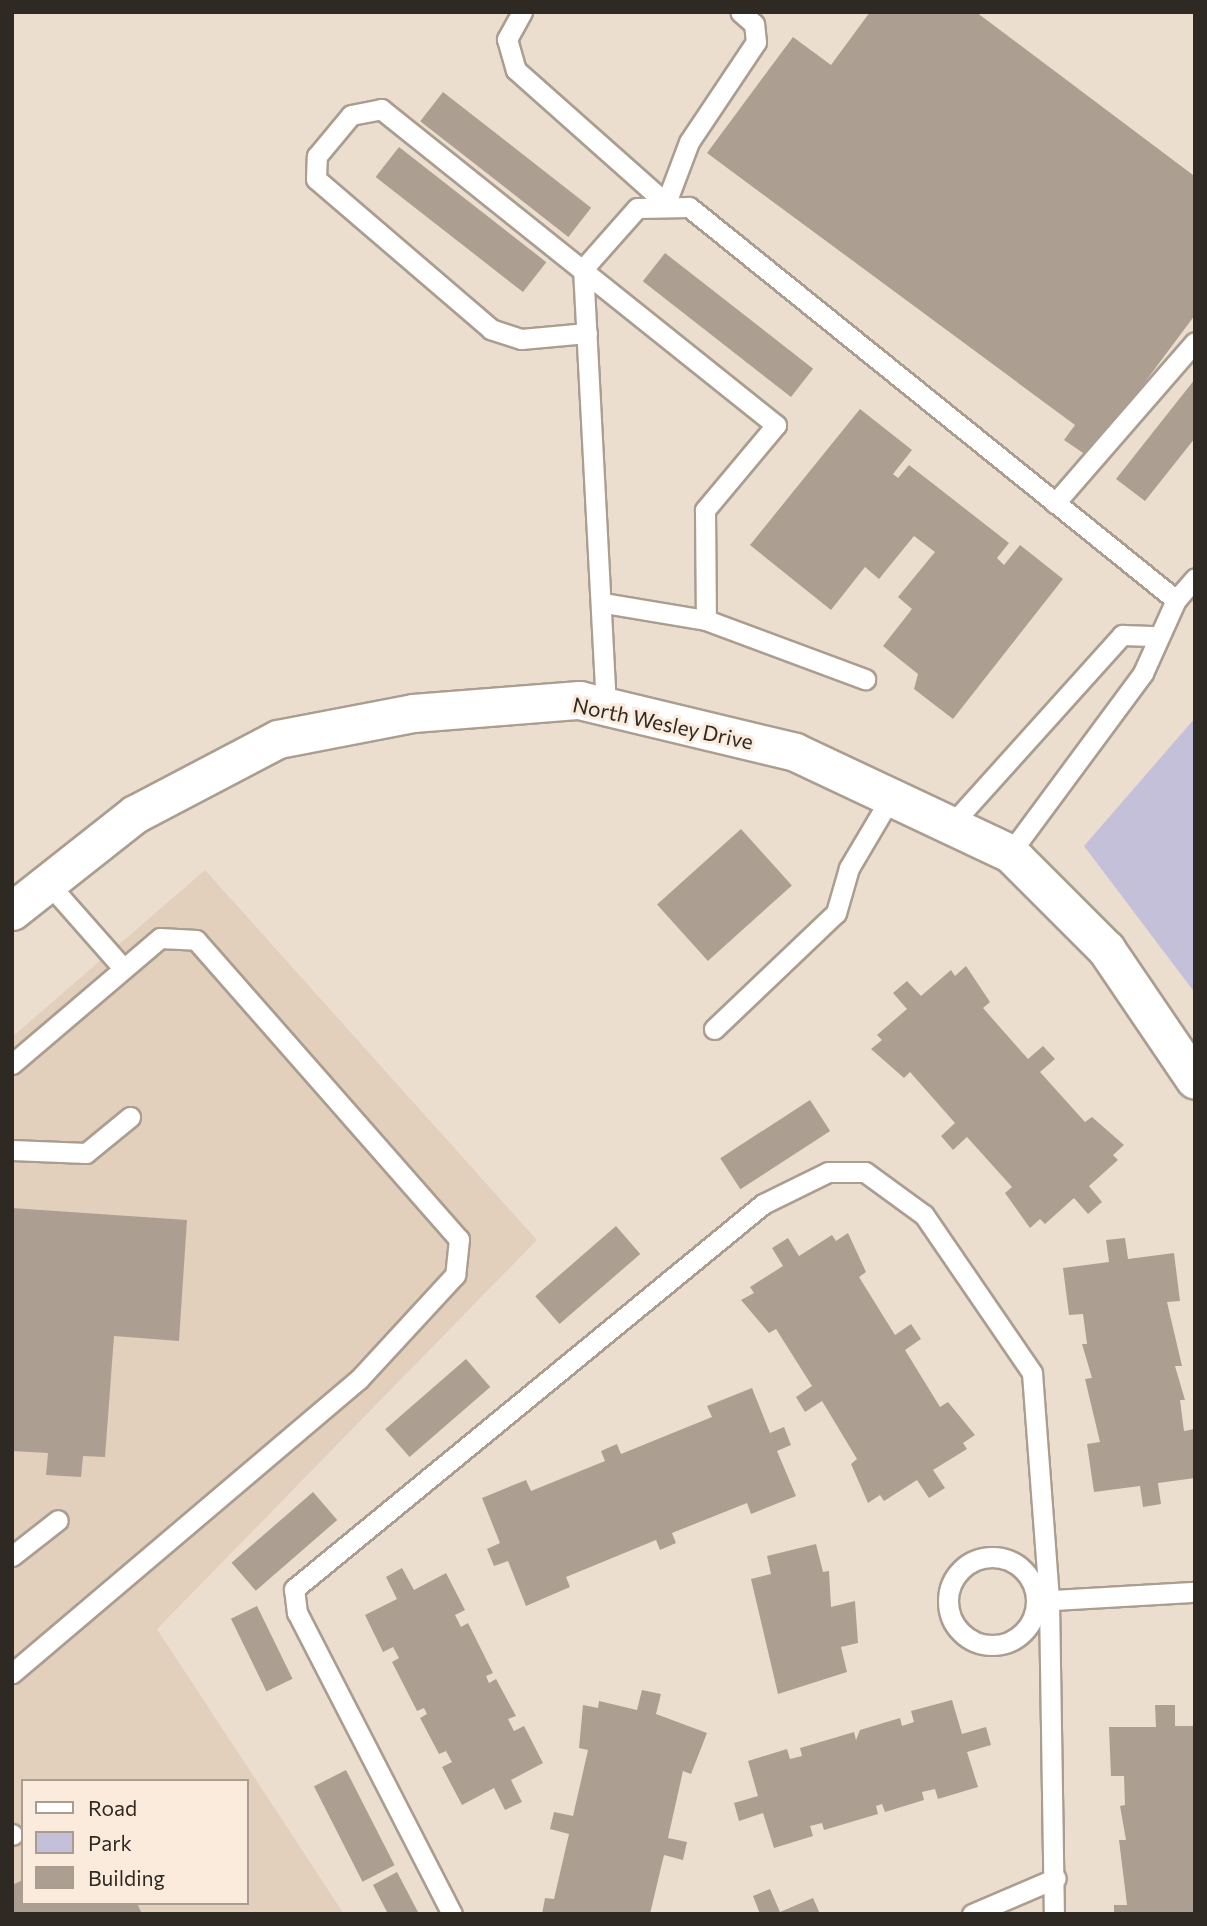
<!DOCTYPE html>
<html>
<head>
<meta charset="utf-8">
<style>
	body { margin:0 }
	#map { position:relative; width:1207px; height:1926px; overflow:hidden; background:#ecdecf; font-family:Commissioner,sans-serif }
	div>[style] { position:absolute }
	.built>* { inset:0; background:#e3d0bc }
	.green>* { inset:0; background:#c5c0d9 }
	.building>* { inset:0; background:#ac9f91; transform-origin:0 0 }
	.roads { filter:drop-shadow(2px 0 #ab9e90) drop-shadow(-2px 0 #ab9e90) drop-shadow(0 2px #ab9e90) drop-shadow(0 -2px #ab9e90) }
	.lane>* { height:19px; margin:-9.5px; padding:0 9.5px; transform-origin:9.5px; border-radius:9.5px; background:#fff }
	.lane>.ring { margin:-9.5px; padding:0; box-sizing:content-box; background:none; border:19px solid #fff; border-radius:50% }
	.street>* { height:37px; margin:-18.5px; padding:0 18.5px; transform-origin:18.5px; border-radius:18.5px; background:#fff }
	span { translate:-50% -50%; white-space:nowrap; text-align:center; line-height:1.15; -webkit-text-stroke:6px #faebdc; paint-order:stroke }
	.street-label { font-size:21px; color:#2f2924 }
	.frame { position:absolute; inset:0; border:14px solid #2f2924; pointer-events:none }
	.legend { position:absolute; left:21px; top:1779px; width:228px; height:126px; box-sizing:border-box; background:#faebdc; border:2px solid #a99d92; margin:0; padding:9px 12px; list-style:none; font-size:21px; color:#2f2924 }
	.legend li { display:flex; align-items:center; gap:14px; height:35px }
	.legend b { width:35px; border:2px solid #a99d92 }
</style>
</head>
<body>
<div id="map">
	<div class="built">
		<i style="clip-path:polygon(evenodd,205px 870px,537px 1240px,157px 1629px,344px 1914px,12px 1914px,12px 1037px,205px 870px,23px 1781px,247px 1781px,247px 1903px,23px 1903px,23px 1781px)"></i>
	</div>
	<div class="green">
		<i style="clip-path:polygon(1195px 718px,1195px 993px,1084px 846px)"></i>
	</div>
	<div class="building">
		<i style="clip-path:polygon(870px 12px,976px 12px,1193px 175px,1195px 315px,1089px 457px,1064px 440px,1075px 425px,707px 153px,793px 37px,831px 65px)"></i>
		<i style="left:443px;top:92px;width:188px;height:37px;rotate:38deg"></i>
		<i style="left:399px;top:147px;width:187px;height:38px;rotate:38deg"></i>
		<i style="left:665px;top:253px;width:188px;height:36px;rotate:38deg"></i>
		<i style="clip-path:polygon(1195px 379px,1195px 438px,1145px 501px,1116px 479px)"></i>
		<i style="clip-path:polygon(860px 409px,912px 450px,893px 474px,898px 478px,909px 465px,1009px 543px,997px 558px,1004px 565px,1020px 545px,1063px 579px,953px 719px,914px 689px,918px 674px,883px 646px,912px 609px,898px 597px,935px 552px,914px 536px,879px 579px,865px 567px,831px 610px,750px 545px)"></i>
		<i style="left:741px;top:829px;width:76px;height:113px;rotate:48deg"></i>
		<i style="clip-path:polygon(966px 966px,990px 1002px,983px 1008px,1028px 1059px,1043px 1046px,1055px 1059px,1040px 1072px,1085px 1122px,1092px 1117px,1124px 1145px,1113px 1155px,1118px 1160px,1089px 1186px,1102px 1202px,1088px 1214px,1074px 1198px,1045px 1224px,1040px 1219px,1030px 1228px,1005px 1193px,1012px 1187px,967px 1137px,953px 1150px,941px 1136px,955px 1123px,910px 1072px,904px 1078px,871px 1049px,882px 1040px,877px 1035px,907px 1009px,893px 993px,907px 981px,921px 996px,951px 970px,955px 976px)"></i>
		<i style="left:810px;top:1100px;width:37px;height:107px;rotate:57deg"></i>
		<i style="clip-path:polygon(12px 1208px,187px 1220px,179px 1341px,114px 1336px,105px 1457px,83px 1456px,81px 1477px,46px 1475px,48px 1453px,12px 1451px)"></i>
		<i style="left:616px;top:1226px;width:37px;height:107px;rotate:49deg"></i>
		<i style="clip-path:polygon(848px 1233px,866px 1272px,859px 1277px,895px 1335px,911px 1324px,921px 1339px,905px 1350px,940px 1407px,948px 1402px,975px 1435px,963px 1443px,967px 1449px,933px 1470px,945px 1488px,929px 1498px,917px 1480px,884px 1501px,880px 1495px,868px 1503px,851px 1464px,857px 1459px,822px 1401px,805px 1412px,796px 1397px,812px 1386px,776px 1329px,769px 1333px,741px 1300px,754px 1293px,750px 1287px,783px 1266px,772px 1248px,788px 1238px,799px 1256px,832px 1235px,836px 1241px)"></i>
		<i style="clip-path:polygon(1125px 1238px,1128px 1259px,1174px 1253px,1180px 1301px,1167px 1302px,1182px 1366px,1175px 1366px,1185px 1400px,1180px 1400px,1184px 1431px,1195px 1429px,1195px 1478px,1158px 1483px,1161px 1504px,1143px 1507px,1140px 1486px,1094px 1492px,1087px 1444px,1100px 1442px,1085px 1379px,1092px 1378px,1082px 1344px,1087px 1344px,1083px 1314px,1069px 1315px,1063px 1268px,1109px 1262px,1106px 1240px)"></i>
		<i style="left:466px;top:1359px;width:37px;height:107px;rotate:49deg"></i>
		<i style="clip-path:polygon(752px 1388px,770px 1433px,784px 1427px,791px 1445px,777px 1451px,796px 1496px,751px 1514px,747px 1503px,672px 1533px,676px 1543px,660px 1550px,656px 1540px,566px 1577px,570px 1587px,526px 1606px,508px 1561px,494px 1566px,487px 1549px,500px 1543px,482px 1498px,526px 1480px,531px 1491px,605px 1461px,601px 1451px,617px 1444px,621px 1454px,712px 1417px,707px 1406px)"></i>
		<i style="left:313px;top:1492px;width:37px;height:108px;rotate:49deg"></i>
		<i style="clip-path:polygon(816px 1544px,823px 1572px,829px 1571px,831px 1607px,855px 1601px,858px 1643px,841px 1647px,847px 1672px,778px 1694px,751px 1579px,771px 1574px,767px 1556px)"></i>
		<i style="clip-path:polygon(402px 1568px,414px 1590px,446px 1573px,465px 1610px,455px 1615px,461px 1627px,468px 1623px,493px 1673px,486px 1676px,489px 1683px,496px 1679px,516px 1716px,508px 1719px,514px 1731px,524px 1726px,543px 1763px,511px 1780px,522px 1802px,505px 1810px,494px 1788px,462px 1805px,442px 1767px,452px 1762px,446px 1751px,439px 1754px,420px 1718px,427px 1714px,424px 1708px,417px 1711px,392px 1662px,399px 1658px,393px 1647px,383px 1652px,365px 1615px,397px 1599px,386px 1577px)"></i>
		<i style="left:257px;top:1606px;width:81px;height:29px;rotate:64deg"></i>
		<i style="clip-path:polygon(642px 1690px,661px 1694px,656px 1714px,707px 1733px,691px 1774px,683px 1771px,668px 1838px,687px 1842px,683px 1860px,664px 1855px,650px 1914px,542px 1914px,545px 1898px,554px 1899px,569px 1834px,550px 1829px,554px 1812px,573px 1816px,588px 1750px,579px 1748px,583px 1705px,598px 1708px,599px 1701px,637px 1710px)"></i>
		<i style="clip-path:polygon(952px 1700px,962px 1734px,986px 1727px,991px 1745px,967px 1752px,978px 1787px,938px 1799px,935px 1789px,922px 1792px,924px 1800px,885px 1812px,882px 1804px,876px 1806px,878px 1814px,824px 1830px,822px 1823px,810px 1826px,813px 1836px,774px 1848px,763px 1813px,739px 1821px,734px 1803px,758px 1796px,748px 1761px,787px 1749px,790px 1759px,802px 1756px,800px 1748px,854px 1732px,856px 1740px,860px 1730px,900px 1718px,902px 1726px,914px 1722px,911px 1711px)"></i>
		<i style="clip-path:polygon(1155px 1705px,1175px 1705px,1175px 1726px,1195px 1726px,1195px 1914px,1114px 1914px,1114px 1905px,1127px 1905px,1119px 1840px,1126px 1840px,1120px 1806px,1125px 1805px,1124px 1776px,1111px 1776px,1109px 1727px,1156px 1727px)"></i>
		<i style="left:346px;top:1770px;width:107px;height:36px;rotate:63deg"></i>
		<i style="clip-path:polygon(397px 1872px,419px 1914px,388px 1914px,373px 1885px)"></i>
		<i style="clip-path:polygon(23px 1880px,23px 1903px,137px 1903px,142px 1914px,12px 1914px,12px 1885px)"></i>
		<i style="clip-path:polygon(770px 1889px,780px 1912px,813px 1898px,820px 1914px,760px 1914px,753px 1896px)"></i>
	</div>
	<div class="roads">
		<div class="lane">
			<i style="left:522px;top:12px;width:31px;rotate:119deg"></i>
			<i style="left:507px;top:39px;width:32px;rotate:74deg"></i>
			<i style="left:516px;top:70px;width:200px;rotate:41.6deg"></i>
			<i style="left:666px;top:203px;width:65px;rotate:-69.3deg"></i>
			<i style="left:689px;top:142px;width:120px;rotate:-56.2deg"></i>
			<i style="left:756px;top:42px;width:18px;rotate:-96deg"></i>
			<i style="left:754px;top:24px;width:18px;rotate:-139deg"></i>
			<i style="left:587px;top:333px;width:66px;rotate:174.8deg"></i>
			<i style="left:521px;top:339px;width:32px;rotate:-162deg"></i>
			<i style="left:491px;top:329px;width:230px;rotate:-139.4deg"></i>
			<i style="left:316px;top:179px;width:23px;rotate:-88deg"></i>
			<i style="left:317px;top:156px;width:53px;rotate:-50.3deg"></i>
			<i style="left:351px;top:115px;width:31px;rotate:-11deg"></i>
			<i style="left:381px;top:109px;width:506px;rotate:38.66deg"></i>
			<i style="left:776px;top:425px;width:111px;rotate:129.9deg"></i>
			<i style="left:705px;top:510px;width:110px;rotate:89.5deg"></i>
			<i style="left:706px;top:620px;width:170px;rotate:20.4deg"></i>
			<i style="left:1055px;top:503px;width:213px;rotate:-49deg"></i>
			<i style="left:604px;top:603px;width:103px;rotate:9.5deg"></i>
			<i style="left:606px;top:707px;width:439px;rotate:-93deg"></i>
			<i style="left:583px;top:269px;width:81px;rotate:-48.5deg"></i>
			<i style="left:637px;top:208px;width:52px;rotate:-1.1deg"></i>
			<i style="left:689px;top:207px;width:626px;rotate:38.9deg"></i>
			<i style="left:951px;top:825px;width:256px;rotate:-48deg"></i>
			<i style="left:1122px;top:635px;width:37px;rotate:2deg"></i>
			<i style="left:1010px;top:853px;width:224px;rotate:-53.5deg"></i>
			<i style="left:1143px;top:673px;width:80px;rotate:-65.7deg"></i>
			<i style="left:1176px;top:600px;width:29px;rotate:-49deg"></i>
			<i style="left:48px;top:883px;width:113px;rotate:48.6deg"></i>
			<i style="left:714px;top:1029px;width:168px;rotate:-43.6deg"></i>
			<i style="left:836px;top:913px;width:47px;rotate:-73.9deg"></i>
			<i style="left:849px;top:868px;width:82px;rotate:-59.4deg"></i>
			<i style="left:12px;top:1064px;width:194px;rotate:-40.4deg"></i>
			<i style="left:160px;top:938px;width:36px;rotate:3deg"></i>
			<i style="left:196px;top:940px;width:398px;rotate:48.7deg"></i>
			<i style="left:459px;top:1239px;width:36px;rotate:96deg"></i>
			<i style="left:455px;top:1275px;width:142px;rotate:132.7deg"></i>
			<i style="left:359px;top:1379px;width:455px;rotate:139.7deg"></i>
			<i style="left:12px;top:1150px;width:74px;rotate:2.3deg"></i>
			<i style="left:86px;top:1153px;width:57px;rotate:-39.3deg"></i>
			<i style="left:12px;top:1556px;width:58px;rotate:-38deg"></i>
			<i class="ring" style="left:948px;top:1557px;width:69px;height:69px"></i>
			<i style="left:1037px;top:1601px;width:158px;rotate:-3.3deg"></i>
			<i style="left:12px;top:1834px;width:1px;rotate:45deg"></i>
			<i style="left:452px;top:1914px;width:339px;rotate:-117.2deg"></i>
			<i style="left:297px;top:1613px;width:24px;rotate:-97deg"></i>
			<i style="left:294px;top:1589px;width:607px;rotate:-39.38deg"></i>
			<i style="left:763px;top:1204px;width:72px;rotate:-26.2deg"></i>
			<i style="left:828px;top:1172px;width:37px"></i>
			<i style="left:865px;top:1172px;width:73px;rotate:36.1deg"></i>
			<i style="left:924px;top:1215px;width:191px;rotate:55.6deg"></i>
			<i style="left:1032px;top:1373px;width:229px;rotate:85.7deg"></i>
			<i style="left:1049px;top:1601px;width:313px;rotate:89.1deg"></i>
			<i style="left:972px;top:1914px;width:91px;rotate:-23.2deg"></i>
		</div>
		<div class="street">
			<i style="left:12px;top:911px;width:157px;rotate:-38.3deg"></i>
			<i style="left:135px;top:814px;width:161px;rotate:-27.7deg"></i>
			<i style="left:278px;top:739px;width:137px;rotate:-10.9deg"></i>
			<i style="left:413px;top:713px;width:167px;rotate:-4.5deg"></i>
			<i style="left:579px;top:700px;width:222px;rotate:13.5deg"></i>
			<i style="left:795px;top:752px;width:238px;rotate:25.2deg"></i>
			<i style="left:1010px;top:853px;width:136px;rotate:45deg"></i>
			<i style="left:1106px;top:949px;width:158px;rotate:55.8deg"></i>
		</div>
	</div>
	<div class="street-label">
		<span style="left:663px;top:723px;rotate:12deg">North Wesley Drive</span>
	</div>
	<div class="frame"></div>
	<ul class="legend">
	<li><b style="height:9px;background:#fff"></b>Road</li>
	<li><b style="height:19px;background:#c5c0d9"></b>Park</li>
	<li><b style="height:19px;background:#ac9f91"></b>Building</li>
	</ul>
</div>
</body>
</html>
